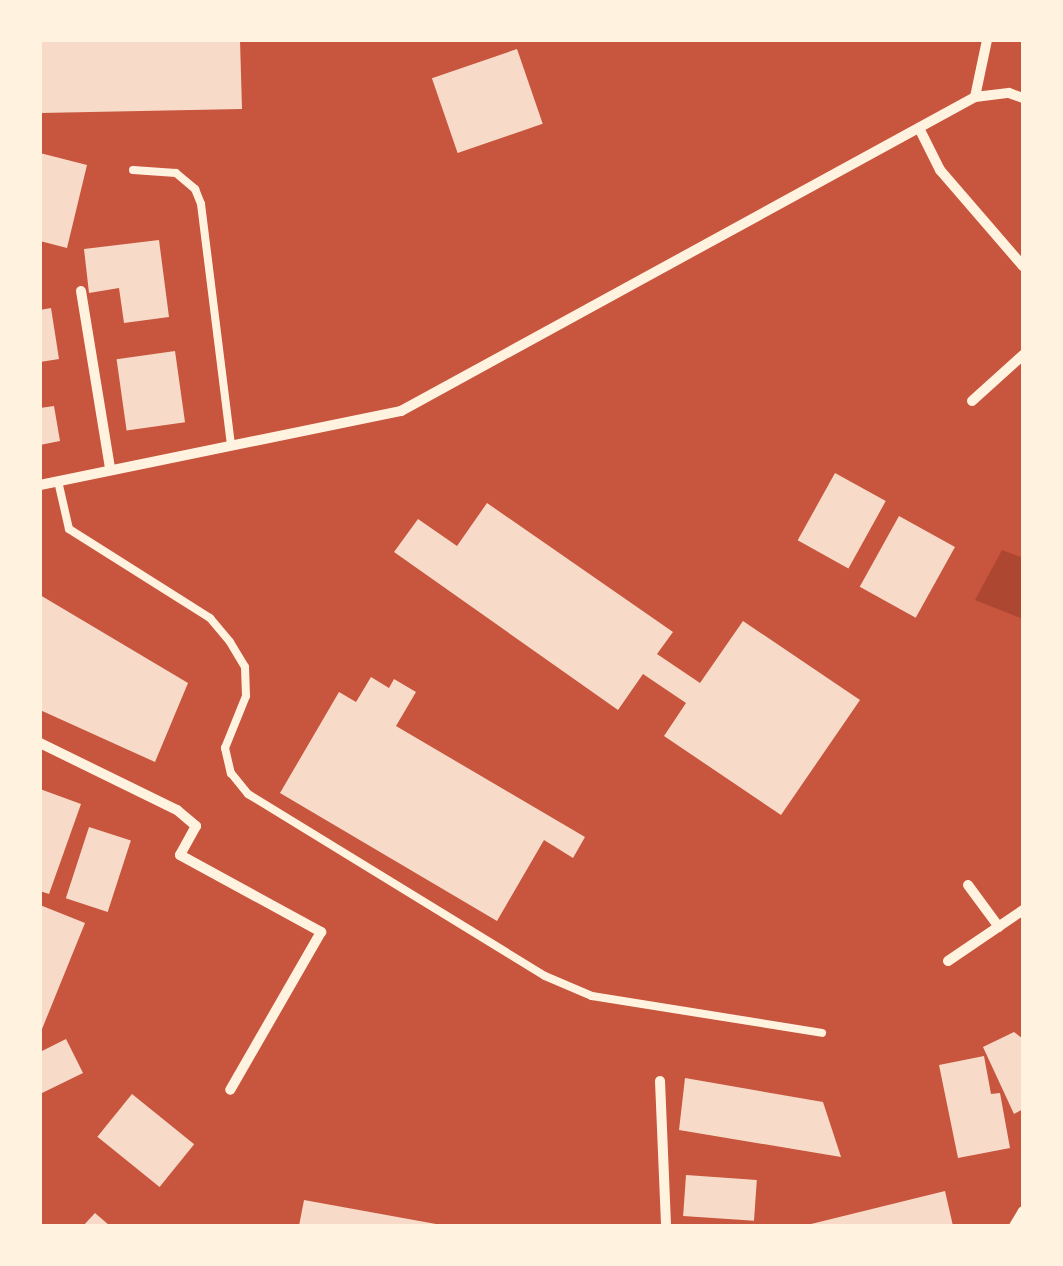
<!DOCTYPE html>
<html>
<head>
<meta charset="utf-8">
<style>
	body { margin:0 }
	#map { position:relative; width:1063px; height:1266px; overflow:hidden; background:#c8553d; font-family:"Source Sans 3",sans-serif }
	div>[style] { position:absolute }
	.green>* { inset:0; background:#ae4732 }
	.building>* { inset:0; background:#f7dbc8; transform-origin:0 0 }
	.service>* { height:8px; margin:-4px; padding:0 4px; transform-origin:4px; border-radius:4px; background:#fff3e0 }
	.minor>* { height:10px; margin:-5px; padding:0 5px; transform-origin:5px; border-radius:5px; background:#fff3e0 }
	span { translate:-50% -50%; white-space:nowrap; text-align:center; line-height:1.15; -webkit-text-stroke:8px #fff3e0; paint-order:stroke }
	.frame { position:absolute; inset:0; border:42px solid #fff3e0; pointer-events:none }
</style>
</head>
<body>
<div id="map">
	<div class="green">
		<i style="clip-path:polygon(1002px 550px,1023px 558px,1023px 619px,975px 600px)"></i>
	</div>
	<div class="building">
		<i style="clip-path:polygon(79px 40px,240px 40px,242px 109px,40px 113px,40px 41px)"></i>
		<i style="left:517px;top:49px;width:79px;height:90px;rotate:71deg"></i>
		<i style="clip-path:polygon(40px 153px,87px 165px,67px 248px,40px 241px)"></i>
		<i style="clip-path:polygon(159px 240px,169px 317px,124px 323px,119px 288px,89px 293px,84px 249px)"></i>
		<i style="clip-path:polygon(51px 308px,59px 359px,40px 362px,40px 310px)"></i>
		<i style="left:175px;top:351px;width:72px;height:59px;rotate:82deg"></i>
		<i style="clip-path:polygon(54px 406px,60px 441px,40px 445px,40px 408px)"></i>
		<i style="left:835px;top:473px;width:58px;height:77px;rotate:29deg"></i>
		<i style="clip-path:polygon(487px 503px,673px 632px,657px 654px,700px 683px,743px 621px,860px 700px,781px 815px,664px 736px,686px 703px,643px 674px,618px 710px,394px 552px,418px 519px,457px 546px)"></i>
		<i style="left:899px;top:516px;width:64px;height:81px;rotate:29deg"></i>
		<i style="clip-path:polygon(40px 595px,188px 683px,155px 762px,40px 710px)"></i>
		<i style="clip-path:polygon(371px 677px,389px 688px,394px 679px,416px 692px,396px 726px,585px 837px,573px 858px,544px 840px,497px 921px,280px 793px,339px 692px,356px 702px)"></i>
		<i style="clip-path:polygon(40px 789px,81px 804px,49px 894px,40px 891px)"></i>
		<i style="left:89px;top:827px;width:44px;height:75px;rotate:18deg"></i>
		<i style="clip-path:polygon(40px 905px,85px 923px,40px 1034px)"></i>
		<i style="clip-path:polygon(1014px 1032px,1023px 1039px,1023px 1109px,1014px 1114px,983px 1047px)"></i>
		<i style="clip-path:polygon(66px 1039px,83px 1073px,40px 1094px,40px 1052px)"></i>
		<i style="clip-path:polygon(984px 1056px,991px 1094px,1000px 1093px,1010px 1148px,958px 1158px,939px 1065px)"></i>
		<i style="clip-path:polygon(685px 1078px,823px 1102px,841px 1157px,679px 1130px)"></i>
		<i style="left:132px;top:1094px;width:80px;height:55px;rotate:39deg"></i>
		<i style="left:686px;top:1175px;width:71px;height:41px;rotate:4deg"></i>
		<i style="clip-path:polygon(945px 1191px,953px 1226px,808px 1226px,807px 1225px)"></i>
		<i style="clip-path:polygon(304px 1200px,436px 1224px,435px 1226px,299px 1226px)"></i>
		<i style="clip-path:polygon(95px 1213px,110px 1226px,83px 1226px)"></i>
	</div>
	<div class="service">
		<i style="left:133px;top:170px;width:43px;rotate:4deg"></i>
		<i style="left:176px;top:173px;width:25px;rotate:40deg"></i>
		<i style="left:195px;top:189px;width:16px;rotate:68deg"></i>
		<i style="left:201px;top:204px;width:242px;rotate:82.9deg"></i>
		<i style="left:58px;top:481px;width:49px;rotate:77.1deg"></i>
		<i style="left:69px;top:529px;width:167px;rotate:32.3deg"></i>
		<i style="left:210px;top:618px;width:31px;rotate:50deg"></i>
		<i style="left:230px;top:642px;width:29px;rotate:59deg"></i>
		<i style="left:245px;top:667px;width:29px;rotate:88deg"></i>
		<i style="left:246px;top:696px;width:56px;rotate:112deg"></i>
		<i style="left:225px;top:748px;width:26px;rotate:77deg"></i>
		<i style="left:231px;top:773px;width:27px;rotate:51deg"></i>
		<i style="left:248px;top:794px;width:348px;rotate:31.5deg"></i>
		<i style="left:545px;top:976px;width:51px;rotate:23.1deg"></i>
		<i style="left:592px;top:996px;width:233px;rotate:9.1deg"></i>
	</div>
	<div class="minor">
		<i style="left:975px;top:97px;width:58px;rotate:-78.1deg"></i>
		<i style="left:920px;top:130px;width:45px;rotate:63.4deg"></i>
		<i style="left:940px;top:170px;width:127px;rotate:49.2deg"></i>
		<i style="left:81px;top:291px;width:180px;rotate:80.7deg"></i>
		<i style="left:972px;top:401px;width:69px;rotate:-42deg"></i>
		<i style="left:40px;top:485px;width:369px;rotate:-11.6deg"></i>
		<i style="left:401px;top:411px;width:654px;rotate:-28.68deg"></i>
		<i style="left:975px;top:97px;width:34px;rotate:-7deg"></i>
		<i style="left:1009px;top:93px;width:15px;rotate:20deg"></i>
		<i style="left:40px;top:743px;width:153px;rotate:26.1deg"></i>
		<i style="left:177px;top:810px;width:25px;rotate:40deg"></i>
		<i style="left:196px;top:826px;width:33px;rotate:119deg"></i>
		<i style="left:180px;top:855px;width:161px;rotate:28.6deg"></i>
		<i style="left:321px;top:932px;width:182px;rotate:119.9deg"></i>
		<i style="left:968px;top:885px;width:52px;rotate:53.6deg"></i>
		<i style="left:948px;top:961px;width:91px;rotate:-34.2deg"></i>
		<i style="left:660px;top:1081px;width:145px;rotate:87.6deg"></i>
		<i style="left:1014px;top:1226px;width:17px;rotate:-59deg"></i>
	</div>
	<div class="frame"></div>
</div>
</body>
</html>
